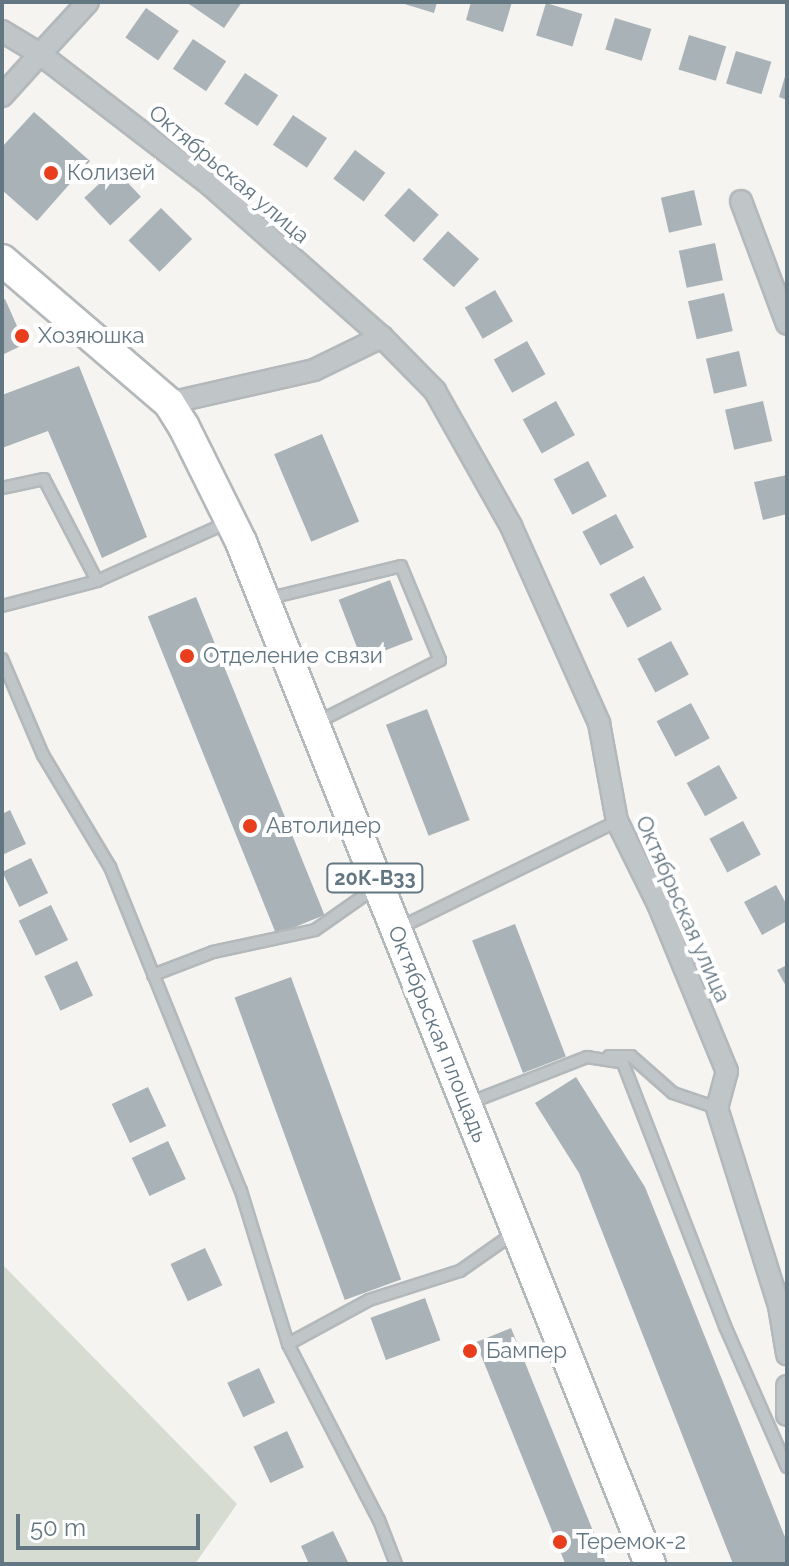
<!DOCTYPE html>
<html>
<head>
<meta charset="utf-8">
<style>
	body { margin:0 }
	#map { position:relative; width:789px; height:1566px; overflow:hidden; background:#f5f4f0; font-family:Raleway,sans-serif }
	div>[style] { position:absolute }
	.green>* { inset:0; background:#d6dcd1 }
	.building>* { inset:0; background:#a9b2b6; transform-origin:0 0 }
	.roads { filter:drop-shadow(2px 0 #b3b8bb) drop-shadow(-2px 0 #b3b8bb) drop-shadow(0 2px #b3b8bb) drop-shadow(0 -2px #b3b8bb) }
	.service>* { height:10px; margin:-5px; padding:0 5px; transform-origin:5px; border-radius:5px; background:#c0c5c7 }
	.minor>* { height:20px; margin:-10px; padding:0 10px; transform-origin:10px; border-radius:10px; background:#c0c5c7 }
	.primary>* { height:30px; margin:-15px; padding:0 15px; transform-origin:15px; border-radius:15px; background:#fff }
	.dots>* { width:22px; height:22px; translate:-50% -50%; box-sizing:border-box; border:4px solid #fff; border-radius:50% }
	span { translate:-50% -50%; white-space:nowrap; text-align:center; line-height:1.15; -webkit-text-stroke:8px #fff; paint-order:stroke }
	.shield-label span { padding:2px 6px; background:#fff; border:2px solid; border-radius:6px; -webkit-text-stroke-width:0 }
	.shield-label { font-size:20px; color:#637783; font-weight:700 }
	.poi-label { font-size:22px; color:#637783 }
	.left { translate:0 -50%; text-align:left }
	.street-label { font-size:22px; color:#637783 }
	.frame { position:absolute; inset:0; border:4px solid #637783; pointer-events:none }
	.scale { position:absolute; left:16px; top:1514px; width:184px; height:36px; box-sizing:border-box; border:4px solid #637783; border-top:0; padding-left:10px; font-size:24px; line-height:28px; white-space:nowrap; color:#637783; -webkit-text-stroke:6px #fff; paint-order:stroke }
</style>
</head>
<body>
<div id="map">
	<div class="green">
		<i style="clip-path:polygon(2px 1264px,237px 1504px,195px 1564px,2px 1564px)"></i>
	</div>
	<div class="building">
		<i style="clip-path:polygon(186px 2px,242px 2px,224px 28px)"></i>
		<i style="clip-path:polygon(398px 2px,437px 2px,434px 13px)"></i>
		<i style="clip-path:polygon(471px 2px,512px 2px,503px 32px,466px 20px)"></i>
		<i style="left:546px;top:3px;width:38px;height:34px;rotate:17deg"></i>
		<i style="left:146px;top:8px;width:40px;height:36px;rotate:35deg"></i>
		<i style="left:615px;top:18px;width:38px;height:33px;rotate:17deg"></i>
		<i style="left:689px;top:35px;width:39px;height:36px;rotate:17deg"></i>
		<i style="left:193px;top:39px;width:40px;height:36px;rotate:34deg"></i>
		<i style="left:736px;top:51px;width:37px;height:34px;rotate:17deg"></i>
		<i style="left:245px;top:73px;width:40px;height:37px;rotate:34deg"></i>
		<i style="clip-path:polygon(786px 73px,787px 73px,787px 100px,779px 97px)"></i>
		<i style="clip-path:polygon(34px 112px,90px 161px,37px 221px,2px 190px,2px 147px)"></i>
		<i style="left:293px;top:115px;width:41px;height:36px;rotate:34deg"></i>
		<i style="left:355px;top:150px;width:38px;height:36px;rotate:37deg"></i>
		<i style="left:115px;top:169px;width:38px;height:42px;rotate:47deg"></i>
		<i style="left:409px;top:188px;width:40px;height:37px;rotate:42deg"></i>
		<i style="left:694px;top:190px;width:36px;height:34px;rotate:77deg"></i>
		<i style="left:161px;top:208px;width:44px;height:46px;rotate:45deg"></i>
		<i style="left:448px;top:231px;width:42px;height:38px;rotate:42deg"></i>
		<i style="left:715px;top:243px;width:38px;height:37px;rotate:78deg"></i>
		<i style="left:495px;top:290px;width:36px;height:35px;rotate:60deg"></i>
		<i style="left:724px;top:293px;width:39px;height:37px;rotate:77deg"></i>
		<i style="clip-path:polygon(5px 299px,25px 344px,2px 355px,2px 300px)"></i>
		<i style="left:527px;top:341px;width:38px;height:38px;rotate:61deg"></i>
		<i style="left:739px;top:351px;width:36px;height:34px;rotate:77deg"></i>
		<i style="clip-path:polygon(79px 366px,147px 537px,102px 558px,48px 431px,2px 448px,2px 395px)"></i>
		<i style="left:556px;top:401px;width:39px;height:38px;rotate:61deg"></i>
		<i style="left:763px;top:401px;width:41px;height:39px;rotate:77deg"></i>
		<i style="left:322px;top:434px;width:95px;height:52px;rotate:67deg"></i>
		<i style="left:588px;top:461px;width:40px;height:39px;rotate:62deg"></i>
		<i style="clip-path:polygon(787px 475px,787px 514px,763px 520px,754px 482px)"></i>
		<i style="left:616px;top:514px;width:38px;height:38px;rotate:62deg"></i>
		<i style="left:644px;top:576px;width:38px;height:39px;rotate:62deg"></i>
		<i style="left:390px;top:580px;width:64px;height:55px;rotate:69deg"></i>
		<i style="left:196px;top:597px;width:343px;height:52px;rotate:68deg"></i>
		<i style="left:671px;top:641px;width:38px;height:38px;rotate:62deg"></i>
		<i style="left:691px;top:703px;width:40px;height:39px;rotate:62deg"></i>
		<i style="left:427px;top:709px;width:119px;height:44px;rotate:69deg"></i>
		<i style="left:719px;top:765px;width:38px;height:37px;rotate:61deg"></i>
		<i style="clip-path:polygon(10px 810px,26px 844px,2px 855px,2px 814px)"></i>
		<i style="left:743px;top:821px;width:38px;height:38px;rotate:62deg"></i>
		<i style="left:31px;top:858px;width:39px;height:32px;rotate:64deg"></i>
		<i style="clip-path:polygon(776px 885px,787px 905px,787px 921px,762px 935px,744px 902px)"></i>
		<i style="left:51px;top:905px;width:39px;height:36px;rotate:64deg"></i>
		<i style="left:515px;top:924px;width:142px;height:46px;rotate:69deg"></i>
		<i style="left:77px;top:961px;width:38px;height:36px;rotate:65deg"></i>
		<i style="clip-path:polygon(787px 965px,787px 988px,777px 970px)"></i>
		<i style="left:291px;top:977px;width:322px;height:60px;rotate:70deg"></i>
		<i style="clip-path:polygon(576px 1077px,645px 1187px,787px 1542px,787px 1564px,733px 1564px,579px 1173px,535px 1103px)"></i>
		<i style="left:148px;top:1087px;width:43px;height:40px;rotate:65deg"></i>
		<i style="left:168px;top:1141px;width:42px;height:40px;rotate:65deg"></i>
		<i style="left:205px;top:1248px;width:41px;height:38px;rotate:65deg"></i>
		<i style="left:425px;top:1298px;width:45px;height:58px;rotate:70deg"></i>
		<i style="left:511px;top:1328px;width:255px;height:38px;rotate:68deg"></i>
		<i style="left:259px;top:1368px;width:38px;height:35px;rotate:65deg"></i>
		<i style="left:287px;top:1431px;width:40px;height:37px;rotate:65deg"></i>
		<i style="clip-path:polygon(333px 1531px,349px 1564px,309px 1564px,301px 1546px)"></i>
	</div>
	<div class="roads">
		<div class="service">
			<i style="left:2px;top:488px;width:43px;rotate:-12.1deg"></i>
			<i style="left:44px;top:479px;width:115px;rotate:62.5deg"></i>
			<i style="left:266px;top:599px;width:139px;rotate:-13.7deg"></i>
			<i style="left:401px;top:566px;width:102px;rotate:67.5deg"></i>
			<i style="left:440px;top:660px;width:139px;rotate:153.1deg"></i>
			<i style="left:2px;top:606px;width:98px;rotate:-14.7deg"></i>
			<i style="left:97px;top:581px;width:145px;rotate:-24.1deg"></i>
			<i style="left:2px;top:659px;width:104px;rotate:66.9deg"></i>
			<i style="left:43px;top:755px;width:131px;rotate:59.1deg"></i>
			<i style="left:110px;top:867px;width:349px;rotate:68deg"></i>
			<i style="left:241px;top:1191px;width:160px;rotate:72.9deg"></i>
			<i style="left:288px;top:1344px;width:198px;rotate:62.7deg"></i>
			<i style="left:379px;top:1520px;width:47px;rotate:68.9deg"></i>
			<i style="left:399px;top:928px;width:243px;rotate:-26.1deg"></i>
			<i style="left:153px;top:975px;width:64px;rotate:-21deg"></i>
			<i style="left:213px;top:952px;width:104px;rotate:-12.2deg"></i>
			<i style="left:315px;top:930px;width:61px;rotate:-35deg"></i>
			<i style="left:365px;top:895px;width:15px;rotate:-62deg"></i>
			<i style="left:609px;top:1056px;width:22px"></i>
			<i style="left:631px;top:1056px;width:56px;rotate:41.4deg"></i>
			<i style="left:673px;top:1093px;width:46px;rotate:18.8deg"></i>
			<i style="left:469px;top:1103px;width:127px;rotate:-21.3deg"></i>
			<i style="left:587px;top:1057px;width:36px;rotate:9deg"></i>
			<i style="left:623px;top:1063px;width:282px;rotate:68.8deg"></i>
			<i style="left:725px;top:1326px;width:154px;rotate:66.3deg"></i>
			<i style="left:288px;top:1344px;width:92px;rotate:-28.5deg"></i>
			<i style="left:369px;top:1300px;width:96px;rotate:-17.7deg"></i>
			<i style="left:460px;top:1271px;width:66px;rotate:-35.1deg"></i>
		</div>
		<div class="minor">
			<i style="left:88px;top:2px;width:71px;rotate:132.7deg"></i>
			<i style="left:40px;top:54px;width:215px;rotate:37.6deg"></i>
			<i style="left:210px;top:185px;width:230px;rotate:41.5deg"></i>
			<i style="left:382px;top:337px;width:76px;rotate:45.5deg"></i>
			<i style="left:435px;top:391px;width:155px;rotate:60.6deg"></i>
			<i style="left:511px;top:526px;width:216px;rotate:65.9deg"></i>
			<i style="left:599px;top:723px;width:100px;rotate:79.6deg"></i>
			<i style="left:617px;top:821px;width:93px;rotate:63.7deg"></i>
			<i style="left:658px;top:904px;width:181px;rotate:67.6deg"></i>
			<i style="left:727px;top:1071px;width:38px;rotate:105deg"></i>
			<i style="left:717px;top:1108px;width:207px;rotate:72.6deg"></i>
			<i style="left:779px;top:1306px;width:49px;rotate:80.5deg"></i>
			<i style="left:2px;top:31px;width:44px;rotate:31.2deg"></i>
			<i style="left:40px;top:54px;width:57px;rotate:132.1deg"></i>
			<i style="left:741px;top:201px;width:131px;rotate:69.5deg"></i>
			<i style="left:169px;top:403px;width:149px;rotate:-12.8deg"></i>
			<i style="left:314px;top:370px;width:76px;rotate:-25.9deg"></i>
			<i style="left:787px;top:1386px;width:29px;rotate:90deg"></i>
		</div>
		<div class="primary">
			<i style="left:2px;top:260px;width:220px;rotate:40.6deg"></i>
			<i style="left:169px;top:403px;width:28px;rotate:58deg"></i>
			<i style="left:184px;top:427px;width:128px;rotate:63.6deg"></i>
			<i style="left:241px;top:542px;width:1101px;rotate:68.19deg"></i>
		</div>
	</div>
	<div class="dots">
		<i style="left:51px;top:173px;background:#e83e1d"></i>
		<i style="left:22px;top:336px;background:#e83e1d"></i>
		<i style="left:187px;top:656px;background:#e83e1d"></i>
		<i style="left:250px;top:826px;background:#e83e1d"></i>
		<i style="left:470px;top:1351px;background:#e83e1d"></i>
		<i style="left:560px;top:1542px;background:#e83e1d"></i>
	</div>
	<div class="shield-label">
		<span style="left:375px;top:878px">20К-В33</span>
	</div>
	<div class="poi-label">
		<span class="left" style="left:67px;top:173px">Колизей</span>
		<span class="left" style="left:38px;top:336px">Хозяюшка</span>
		<span class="left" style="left:203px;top:656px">Отделение связи</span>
		<span class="left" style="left:266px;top:826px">Автолидер</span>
		<span class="left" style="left:486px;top:1351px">Бампер</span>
		<span class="left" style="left:576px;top:1542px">Теремок-2</span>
	</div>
	<div class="street-label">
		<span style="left:229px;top:174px;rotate:40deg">Октябрьская улица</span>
		<span style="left:683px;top:909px;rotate:66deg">Октябрьская улица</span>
		<span style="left:438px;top:1034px;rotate:68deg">Октябрьская площадь</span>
	</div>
	<div class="frame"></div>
	<div class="scale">50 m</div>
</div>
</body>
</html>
